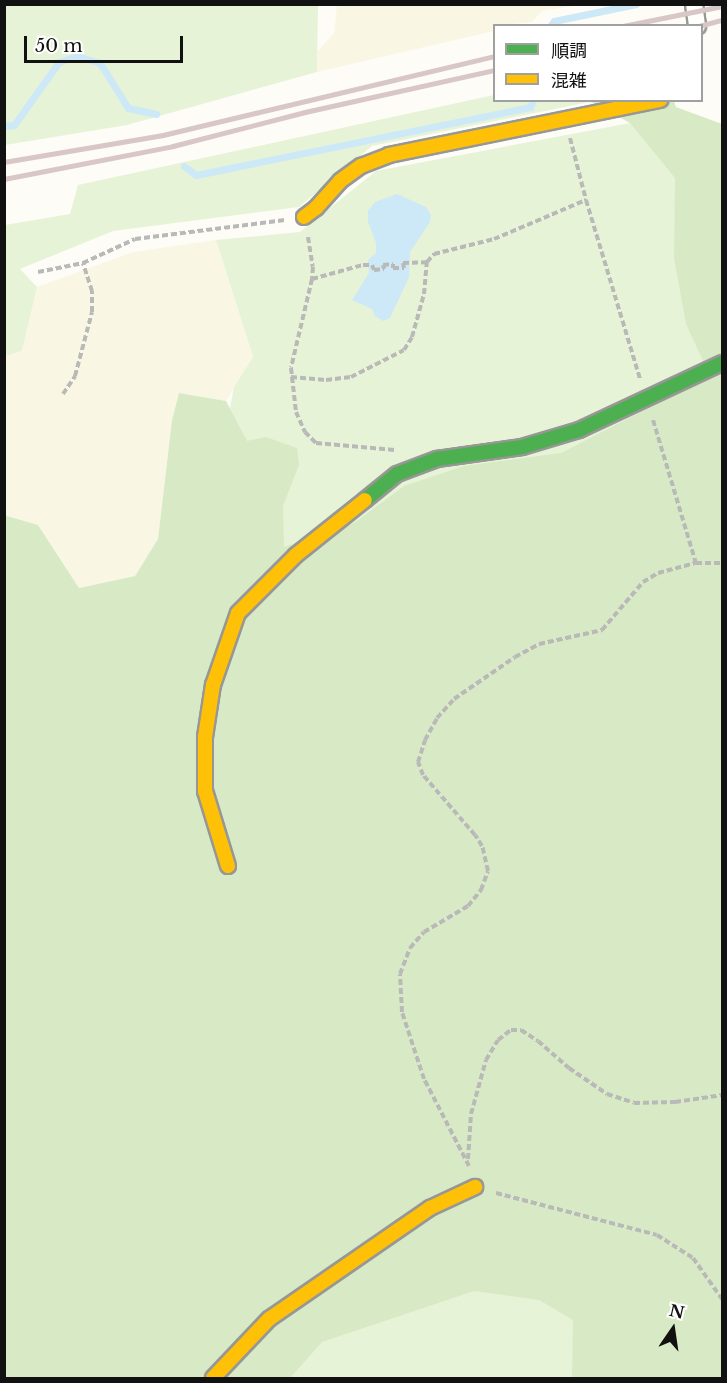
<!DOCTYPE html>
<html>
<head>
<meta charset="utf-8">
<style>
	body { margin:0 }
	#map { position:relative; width:727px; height:1383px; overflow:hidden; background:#fdfcf7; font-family:"Libre Baskerville","Noto Sans JP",serif }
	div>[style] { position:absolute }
	.farmland>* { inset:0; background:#f9f7e4 }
	.green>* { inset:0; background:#e7f3d7 }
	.forest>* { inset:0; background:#d8eac5 }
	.water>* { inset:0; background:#cde8f7 }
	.stream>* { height:7px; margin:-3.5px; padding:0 3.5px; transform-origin:3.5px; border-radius:3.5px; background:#cde8f7 }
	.path>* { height:4px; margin-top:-2px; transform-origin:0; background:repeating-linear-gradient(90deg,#b9b9b8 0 6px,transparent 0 9px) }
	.roads { filter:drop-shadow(2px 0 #979795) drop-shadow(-2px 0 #979795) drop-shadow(0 2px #979795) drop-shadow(0 -2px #979795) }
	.street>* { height:16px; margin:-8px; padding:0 8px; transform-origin:8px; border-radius:8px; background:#fffffe }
	.fast>* { height:14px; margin:-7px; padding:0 7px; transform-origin:7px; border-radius:7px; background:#4caf50 }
	.slow>* { height:14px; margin:-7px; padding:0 7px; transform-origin:7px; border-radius:7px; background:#ffc107 }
	.rail>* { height:4.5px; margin:-2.25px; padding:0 2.25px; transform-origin:2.25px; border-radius:2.25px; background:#d9c6c7 }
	span { translate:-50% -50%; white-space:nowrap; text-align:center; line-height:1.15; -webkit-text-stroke:6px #fff; paint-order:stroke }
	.frame { position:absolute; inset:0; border:6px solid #111; pointer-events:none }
	.legend { position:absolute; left:493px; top:24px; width:210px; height:78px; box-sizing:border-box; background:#fff; border:2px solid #a0a0a0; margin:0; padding:8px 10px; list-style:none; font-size:18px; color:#111 }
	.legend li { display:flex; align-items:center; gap:12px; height:30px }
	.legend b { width:30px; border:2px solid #a0a0a0 }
	.north { position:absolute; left:643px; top:1299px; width:60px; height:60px; -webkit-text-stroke:4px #fff; paint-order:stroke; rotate:13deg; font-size:16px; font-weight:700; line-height:24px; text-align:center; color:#111 }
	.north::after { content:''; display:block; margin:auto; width:21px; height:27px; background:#111; clip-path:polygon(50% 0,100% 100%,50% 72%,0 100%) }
	.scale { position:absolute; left:24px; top:36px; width:159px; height:27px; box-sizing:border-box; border:3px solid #111; border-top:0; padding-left:8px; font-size:18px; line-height:21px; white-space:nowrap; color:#111; -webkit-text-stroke:4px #fff; paint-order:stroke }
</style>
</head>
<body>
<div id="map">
	<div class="farmland">
		<i style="clip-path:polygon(337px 5px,581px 5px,542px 11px,532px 22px,494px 26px,494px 31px,317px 72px,318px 51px,334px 33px)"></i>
		<i style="clip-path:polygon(216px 240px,253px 358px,226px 401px,179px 393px,172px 420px,158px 539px,135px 576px,79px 588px,38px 525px,5px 515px,5px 356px,22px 351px,37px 287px,133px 252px)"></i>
	</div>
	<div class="green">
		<i style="clip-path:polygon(9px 4px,318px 5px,317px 72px,127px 125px,5px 145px,4px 6px)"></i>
		<i style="clip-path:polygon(494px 95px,494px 100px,589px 102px,372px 146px,299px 207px,113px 231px,20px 269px,37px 287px,22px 351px,5px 356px,5px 225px,70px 214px,78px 185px)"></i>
		<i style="clip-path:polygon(678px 122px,722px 527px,310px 613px,216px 480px,234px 387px,253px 357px,216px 240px,300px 232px,376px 171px,630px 123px)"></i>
		<i style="clip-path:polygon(593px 1227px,599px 1378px,220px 1378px)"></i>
	</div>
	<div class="forest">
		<i style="clip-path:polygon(589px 101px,674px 101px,676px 107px,722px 124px,722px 1378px,572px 1378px,573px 1320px,539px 1300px,474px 1291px,322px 1342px,290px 1378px,5px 1378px,4px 515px,38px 525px,79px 588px,135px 576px,158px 539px,172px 420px,179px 393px,226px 401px,247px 441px,266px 437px,297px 448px,299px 465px,283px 506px,284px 547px,354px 523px,404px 486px,464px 466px,561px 453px,710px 376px,686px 324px,674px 258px,675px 178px,630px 123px)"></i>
	</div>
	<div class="water">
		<i style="clip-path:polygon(397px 194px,426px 207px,431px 215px,430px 222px,410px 252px,409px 277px,390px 318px,383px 321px,375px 316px,372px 309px,352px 300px,369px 273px,368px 260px,376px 253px,376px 243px,368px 222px,368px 211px,375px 202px)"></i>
	</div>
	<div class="stream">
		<i style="left:550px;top:26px;width:6px;rotate:-51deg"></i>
		<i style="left:554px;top:21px;width:84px;rotate:-11.7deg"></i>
		<i style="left:4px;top:126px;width:10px;rotate:-6deg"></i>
		<i style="left:14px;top:125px;width:77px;rotate:-54.5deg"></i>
		<i style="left:59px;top:62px;width:19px;rotate:-18deg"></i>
		<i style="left:77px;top:56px;width:24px;rotate:17deg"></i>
		<i style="left:100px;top:63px;width:53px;rotate:58.1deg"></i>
		<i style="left:128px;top:108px;width:29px;rotate:12deg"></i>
		<i style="left:184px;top:166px;width:15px;rotate:37deg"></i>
		<i style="left:196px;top:175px;width:341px;rotate:-11.5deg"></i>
		<i style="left:530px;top:107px;width:8px;rotate:-67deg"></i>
	</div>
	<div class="path">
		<i style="left:570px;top:138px;width:64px;rotate:75.5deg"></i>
		<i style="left:586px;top:200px;width:187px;rotate:73.2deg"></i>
		<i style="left:308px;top:237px;width:30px;rotate:81deg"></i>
		<i style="left:313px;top:267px;width:12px;rotate:95deg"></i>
		<i style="left:312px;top:279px;width:91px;rotate:103.3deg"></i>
		<i style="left:291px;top:368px;width:44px;rotate:83.5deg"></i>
		<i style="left:296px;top:412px;width:22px;rotate:66deg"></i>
		<i style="left:305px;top:432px;width:16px;rotate:45deg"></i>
		<i style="left:316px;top:443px;width:79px;rotate:5.1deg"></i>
		<i style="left:38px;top:272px;width:46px;rotate:-11.3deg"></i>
		<i style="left:83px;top:263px;width:57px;rotate:-24.8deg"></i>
		<i style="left:135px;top:239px;width:151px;rotate:-7.2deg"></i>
		<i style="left:312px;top:279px;width:53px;rotate:-15.4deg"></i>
		<i style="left:363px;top:265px;width:9px"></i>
		<i style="left:372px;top:265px;width:5px;rotate:68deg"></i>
		<i style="left:374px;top:270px;width:10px;rotate:-6deg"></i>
		<i style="left:384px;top:269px;width:4px;rotate:-104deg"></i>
		<i style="left:383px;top:265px;width:10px;rotate:-6deg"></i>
		<i style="left:393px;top:264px;width:4px;rotate:90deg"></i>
		<i style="left:393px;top:268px;width:11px"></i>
		<i style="left:404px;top:268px;width:5px;rotate:-101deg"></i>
		<i style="left:403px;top:263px;width:24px;rotate:-2deg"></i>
		<i style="left:291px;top:377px;width:35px;rotate:5deg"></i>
		<i style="left:326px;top:380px;width:25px;rotate:-7deg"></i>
		<i style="left:351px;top:377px;width:59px;rotate:-27deg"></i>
		<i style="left:404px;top:350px;width:15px;rotate:-58deg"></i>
		<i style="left:412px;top:337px;width:45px;rotate:-74.4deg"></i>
		<i style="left:424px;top:294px;width:32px;rotate:-85deg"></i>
		<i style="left:427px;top:262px;width:11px;rotate:-49deg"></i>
		<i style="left:434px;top:254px;width:62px;rotate:-14deg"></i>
		<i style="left:494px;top:239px;width:100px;rotate:-23deg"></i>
		<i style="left:63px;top:394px;width:22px;rotate:-56deg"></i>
		<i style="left:75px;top:376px;width:66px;rotate:-75.1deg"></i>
		<i style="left:92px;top:312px;width:21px;rotate:-90deg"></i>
		<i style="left:92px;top:291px;width:29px;rotate:-108deg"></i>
		<i style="left:653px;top:420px;width:149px;rotate:73.3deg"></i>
		<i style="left:468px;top:1159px;width:45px;rotate:-86.2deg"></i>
		<i style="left:471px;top:1114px;width:56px;rotate:-74.5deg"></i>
		<i style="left:486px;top:1060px;width:23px;rotate:-59deg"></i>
		<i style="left:498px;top:1040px;width:16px;rotate:-38deg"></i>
		<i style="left:511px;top:1030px;width:10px"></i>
		<i style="left:521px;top:1030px;width:20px;rotate:33deg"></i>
		<i style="left:538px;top:1041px;width:41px;rotate:41.1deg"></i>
		<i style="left:569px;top:1068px;width:46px;rotate:34.4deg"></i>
		<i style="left:607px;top:1094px;width:28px;rotate:18deg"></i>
		<i style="left:634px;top:1103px;width:41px;rotate:-1.4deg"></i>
		<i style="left:675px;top:1102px;width:48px;rotate:-8.5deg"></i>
		<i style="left:469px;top:1166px;width:98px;rotate:-117.3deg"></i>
		<i style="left:424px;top:1079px;width:71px;rotate:-108.2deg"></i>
		<i style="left:402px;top:1012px;width:38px;rotate:-93deg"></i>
		<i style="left:400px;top:974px;width:28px;rotate:-69deg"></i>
		<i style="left:410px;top:948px;width:21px;rotate:-49deg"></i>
		<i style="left:424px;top:932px;width:51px;rotate:-30.6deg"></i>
		<i style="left:468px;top:906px;width:21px;rotate:-51deg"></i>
		<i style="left:481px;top:890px;width:20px;rotate:-70deg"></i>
		<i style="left:488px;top:871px;width:26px;rotate:-103deg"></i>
		<i style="left:482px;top:846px;width:13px;rotate:-122deg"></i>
		<i style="left:475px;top:835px;width:79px;rotate:-130.9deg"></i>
		<i style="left:423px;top:775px;width:14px;rotate:-111deg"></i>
		<i style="left:418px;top:762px;width:23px;rotate:-72deg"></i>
		<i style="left:425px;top:740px;width:25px;rotate:-61deg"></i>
		<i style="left:437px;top:718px;width:25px;rotate:-48deg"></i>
		<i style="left:454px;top:699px;width:74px;rotate:-34.5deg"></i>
		<i style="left:515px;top:657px;width:27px;rotate:-28deg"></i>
		<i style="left:539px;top:644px;width:65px;rotate:-12.5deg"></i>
		<i style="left:602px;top:630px;width:63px;rotate:-49.5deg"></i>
		<i style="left:643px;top:582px;width:17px;rotate:-31deg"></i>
		<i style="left:658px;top:573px;width:39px;rotate:-15deg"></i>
		<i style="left:696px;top:563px;width:26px"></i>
		<i style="left:496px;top:1193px;width:166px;rotate:14.6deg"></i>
		<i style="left:657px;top:1235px;width:43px;rotate:32.6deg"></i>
		<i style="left:693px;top:1258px;width:50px;rotate:54.7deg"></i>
	</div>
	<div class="roads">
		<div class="street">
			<i style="left:694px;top:4px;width:22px;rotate:82deg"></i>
		</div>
		<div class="fast">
			<i style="left:365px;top:500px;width:41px;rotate:-39.1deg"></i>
			<i style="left:397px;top:474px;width:43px;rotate:-20.6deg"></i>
			<i style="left:437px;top:459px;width:86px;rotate:-8deg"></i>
			<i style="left:522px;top:447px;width:59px;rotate:-16.6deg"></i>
			<i style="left:579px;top:430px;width:158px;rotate:-25.1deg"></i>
		</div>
		<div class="slow">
			<i style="left:304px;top:217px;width:15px;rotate:-37deg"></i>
			<i style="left:316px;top:208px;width:36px;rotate:-48deg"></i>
			<i style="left:340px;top:181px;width:26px;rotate:-36deg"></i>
			<i style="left:361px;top:166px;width:30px;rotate:-21deg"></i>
			<i style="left:389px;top:155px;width:277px;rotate:-11.5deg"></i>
			<i style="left:228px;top:866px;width:78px;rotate:-107deg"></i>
			<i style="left:205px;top:791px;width:54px;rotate:-90deg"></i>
			<i style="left:205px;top:737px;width:53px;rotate:-81.3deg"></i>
			<i style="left:213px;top:685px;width:76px;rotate:-70.9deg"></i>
			<i style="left:238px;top:613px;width:82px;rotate:-45deg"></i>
			<i style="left:296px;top:555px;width:88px;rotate:-38.6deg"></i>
			<i style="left:213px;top:1378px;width:81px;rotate:-46.5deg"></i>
			<i style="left:269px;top:1319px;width:196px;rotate:-34.6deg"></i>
			<i style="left:430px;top:1208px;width:50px;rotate:-25deg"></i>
		</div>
	</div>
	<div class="rail">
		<i style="left:623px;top:26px;width:101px;rotate:-11.4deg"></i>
		<i style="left:699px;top:26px;width:24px;rotate:-15deg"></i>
		<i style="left:4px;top:162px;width:161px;rotate:-9.6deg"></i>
		<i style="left:163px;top:135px;width:340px;rotate:-13.4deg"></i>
		<i style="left:4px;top:179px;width:172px;rotate:-11deg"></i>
		<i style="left:173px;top:146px;width:136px;rotate:-14.4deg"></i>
		<i style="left:305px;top:112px;width:194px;rotate:-12.5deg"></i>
	</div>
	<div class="frame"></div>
	<ul class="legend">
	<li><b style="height:8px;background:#4caf50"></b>順調</li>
	<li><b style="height:8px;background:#ffc107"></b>混雑</li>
	</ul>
	<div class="north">N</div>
	<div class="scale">50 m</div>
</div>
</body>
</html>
